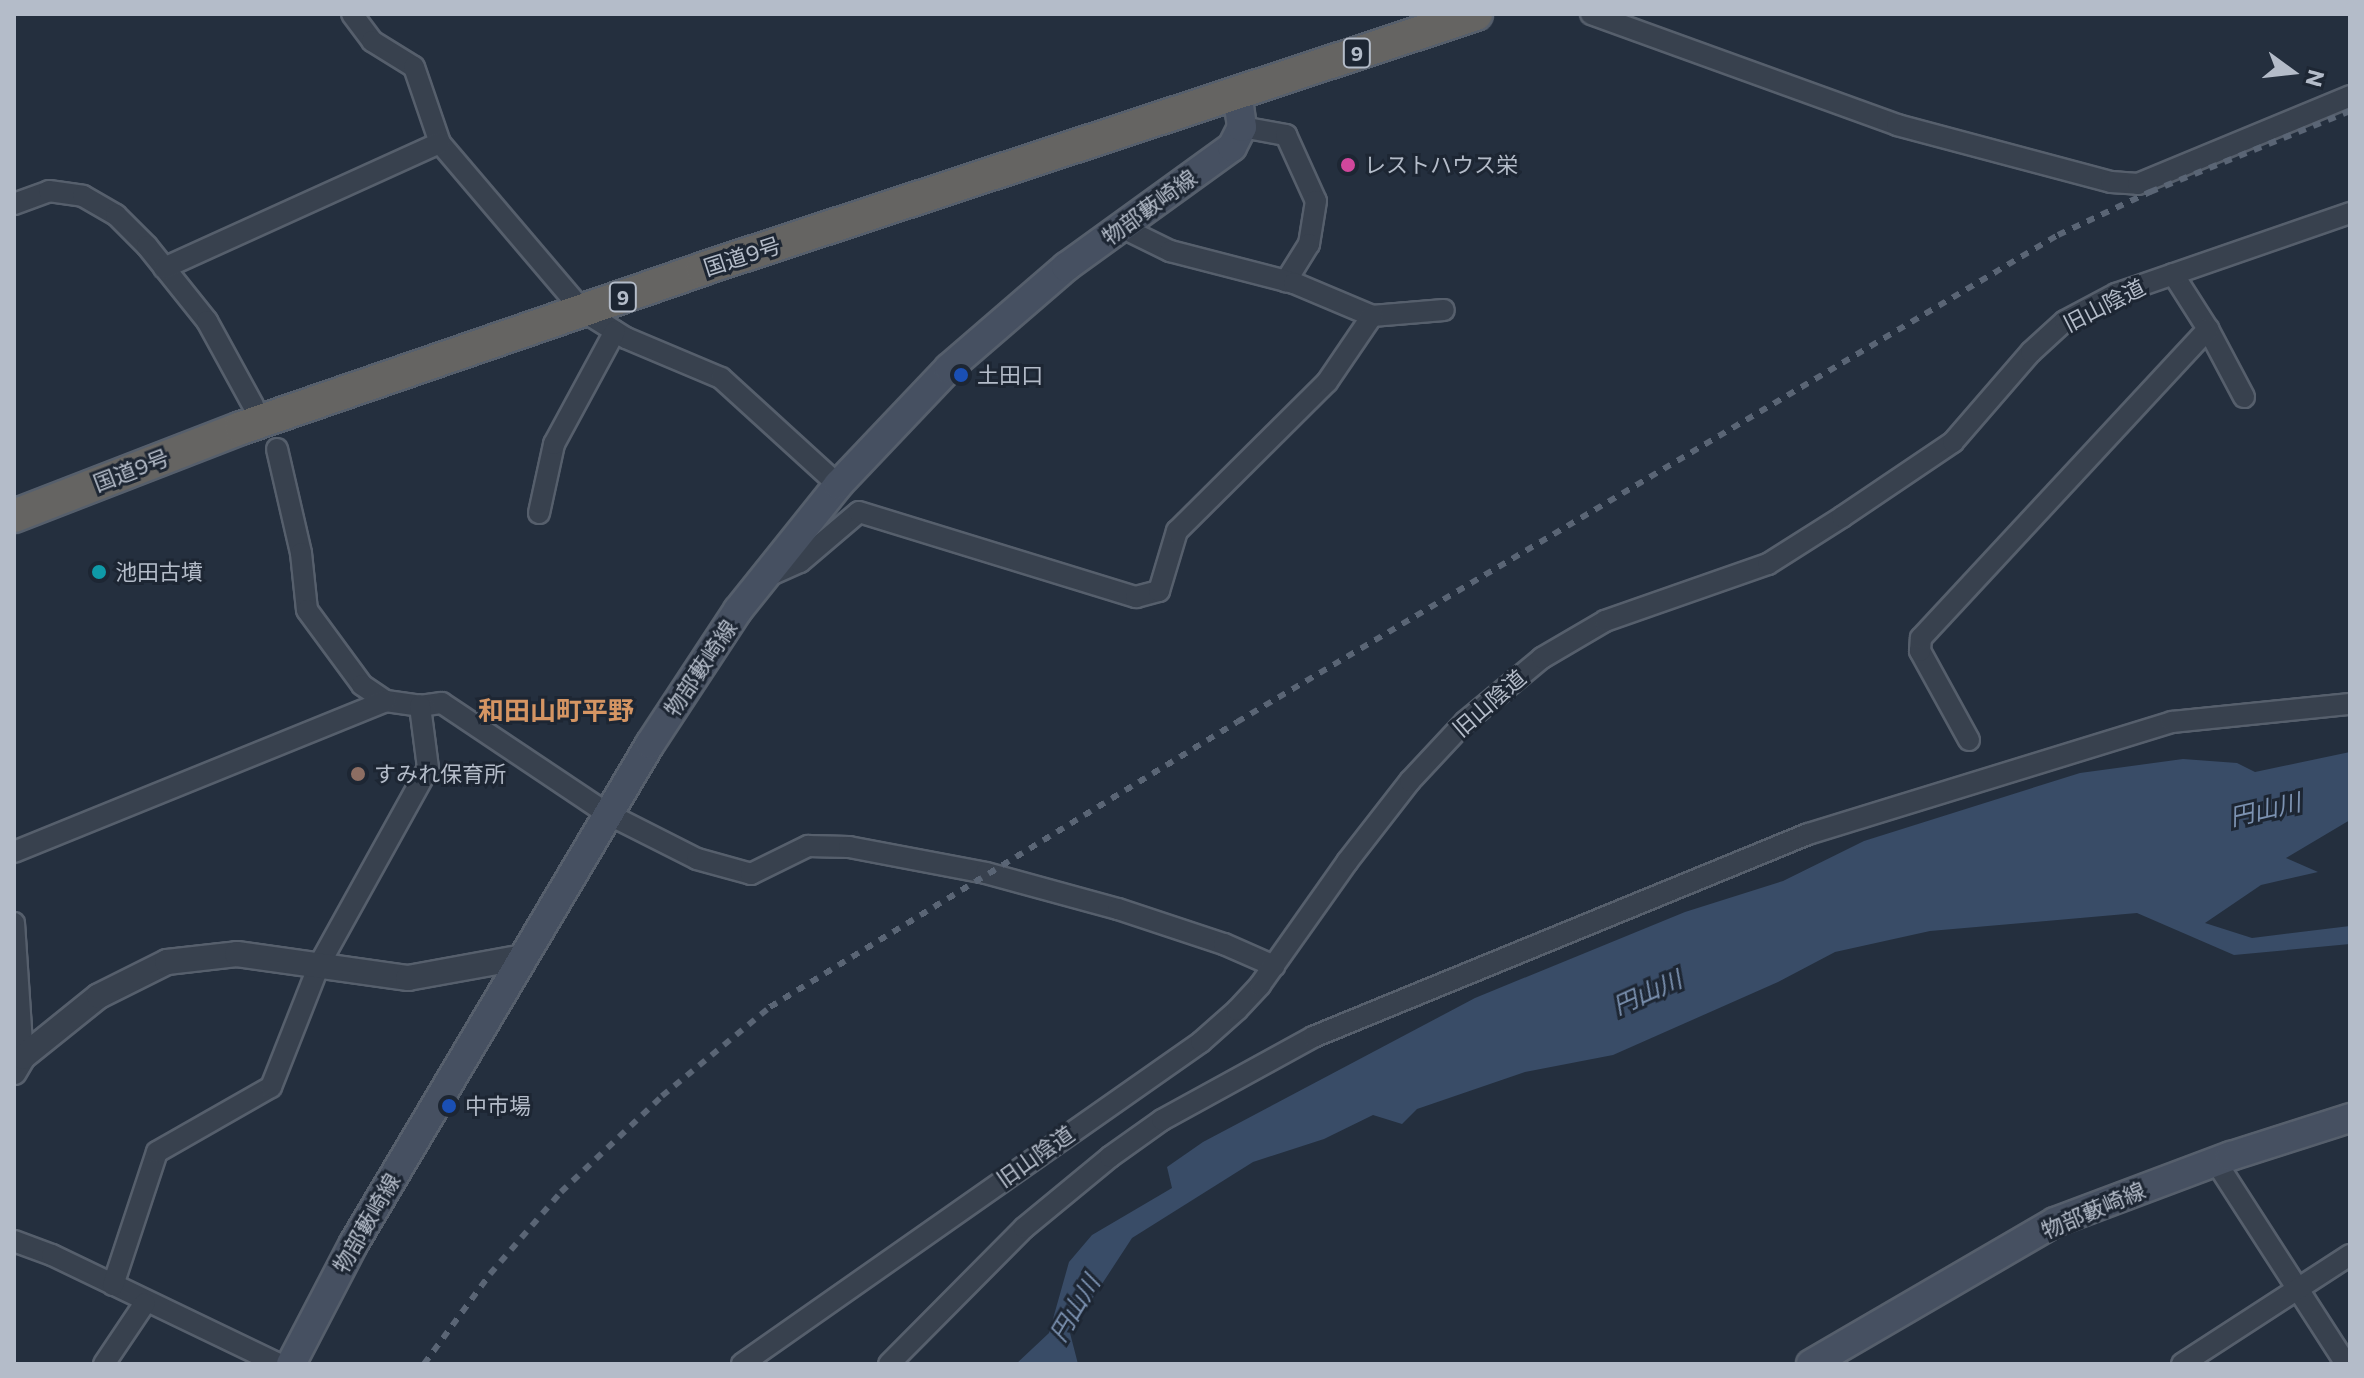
<!DOCTYPE html>
<html>
<head>
<meta charset="utf-8">
<style>
	body { margin:0 }
	#map { position:relative; width:2364px; height:1378px; overflow:hidden; background:#242f3e; font-family:Commissioner,"Noto Sans JP",sans-serif }
	div>[style] { position:absolute }
	.water>* { inset:0; background:#394c67 }
	.roads { filter:drop-shadow(2px 0 #565f6c) drop-shadow(-2px 0 #565f6c) drop-shadow(0 2px #565f6c) drop-shadow(0 -2px #565f6c) }
	.minor>* { height:20px; margin:-10px; padding:0 10px; transform-origin:10px; border-radius:10px; background:#38414e }
	.tertiary>* { height:24px; margin:-12px; padding:0 12px; transform-origin:12px; border-radius:12px; background:#38414e }
	.secondary>* { height:28px; margin:-14px; padding:0 14px; transform-origin:14px; border-radius:14px; background:#465061 }
	.trunk>* { height:32px; margin:-16px; padding:0 16px; transform-origin:16px; border-radius:16px; background:#656462 }
	.rail>* { height:6px; margin-top:-3px; transform-origin:0; background:repeating-linear-gradient(90deg,#5a6575 0 8px,transparent 0 16px) }
	.dots>* { width:22px; height:22px; translate:-50% -50%; box-sizing:border-box; border:4px solid #1d2633; border-radius:50% }
	span { translate:-50% -50%; white-space:nowrap; text-align:center; line-height:1.15; -webkit-text-stroke:6px #1d2633; paint-order:stroke }
	.shield-label span { padding:2px 6px; background:#1d2633; border:2px solid; border-radius:6px; -webkit-text-stroke-width:0 }
	.shield-label { font-size:20px; color:#b4bcc9; font-weight:700 }
	.poi-label { font-size:22px; color:#b4bcc9 }
	.left { translate:0 -50%; text-align:left }
	.street-label { font-size:22px; color:#b4bcc9 }
	.water-label { font-size:24px; color:#7c92b1; font-style:italic }
	.quarter-label { font-size:26px; color:#d59563; font-weight:700 }
	.frame { position:absolute; inset:0; border:16px solid #b4bcc9; pointer-events:none }
	.north { position:absolute; left:2252px; top:32px; width:80px; height:80px; -webkit-text-stroke:6px #1d2633; paint-order:stroke; rotate:105deg; font-size:22px; font-weight:700; line-height:32px; text-align:center; color:#b4bcc9 }
	.north::after { content:''; display:block; margin:auto; width:28px; height:36px; background:#b4bcc9; clip-path:polygon(50% 0,100% 100%,50% 72%,0 100%) }
</style>
</head>
<body>
<div id="map">
	<div class="water">
		<i style="clip-path:polygon(2350px 752px,2350px 820px,2286px 858px,2318px 872px,2261px 885px,2205px 923px,2252px 938px,2350px 926px,2350px 944px,2234px 955px,2137px 913px,1930px 931px,1835px 952px,1778px 982px,1613px 1055px,1525px 1072px,1417px 1109px,1402px 1124px,1373px 1115px,1324px 1139px,1253px 1162px,1132px 1238px,1070px 1333px,1078px 1364px,1016px 1364px,1049px 1333px,1069px 1262px,1092px 1235px,1172px 1188px,1167px 1167px,1203px 1142px,1475px 998px,1685px 912px,1783px 881px,1864px 841px,2080px 773px,2183px 759px,2237px 763px,2255px 772px)"></i>
	</div>
	<div class="roads">
		<div class="minor">
			<i style="left:352px;top:14px;width:34px;rotate:53deg"></i>
			<i style="left:372px;top:41px;width:49px;rotate:31.8deg"></i>
			<i style="left:414px;top:67px;width:80px;rotate:71.1deg"></i>
			<i style="left:440px;top:143px;width:221px;rotate:49.6deg"></i>
			<i style="left:583px;top:311px;width:51px;rotate:32.1deg"></i>
			<i style="left:626px;top:338px;width:103px;rotate:22.8deg"></i>
			<i style="left:721px;top:378px;width:159px;rotate:42.4deg"></i>
			<i style="left:1591px;top:14px;width:326px;rotate:19.9deg"></i>
			<i style="left:1897px;top:125px;width:221px;rotate:14.9deg"></i>
			<i style="left:2111px;top:182px;width:27px;rotate:4deg"></i>
			<i style="left:2138px;top:184px;width:230px;rotate:-22.5deg"></i>
			<i style="left:1242px;top:127px;width:45px;rotate:10.3deg"></i>
			<i style="left:1286px;top:135px;width:72px;rotate:65.6deg"></i>
			<i style="left:1316px;top:201px;width:44px;rotate:99.2deg"></i>
			<i style="left:1309px;top:244px;width:44px;rotate:121.9deg"></i>
			<i style="left:14px;top:204px;width:37px;rotate:-20deg"></i>
			<i style="left:49px;top:191px;width:34px;rotate:8deg"></i>
			<i style="left:83px;top:196px;width:38px;rotate:30deg"></i>
			<i style="left:116px;top:215px;width:44px;rotate:45deg"></i>
			<i style="left:147px;top:246px;width:96px;rotate:51.3deg"></i>
			<i style="left:207px;top:321px;width:96px;rotate:61.3deg"></i>
			<i style="left:1121px;top:227px;width:55px;rotate:26.1deg"></i>
			<i style="left:1170px;top:251px;width:128px;rotate:14.5deg"></i>
			<i style="left:1294px;top:283px;width:85px;rotate:22.9deg"></i>
			<i style="left:1372px;top:316px;width:72px;rotate:-4.8deg"></i>
			<i style="left:164px;top:268px;width:303px;rotate:-24.4deg"></i>
			<i style="left:2173px;top:274px;width:65px;rotate:57.5deg"></i>
			<i style="left:2208px;top:329px;width:77px;rotate:62.1deg"></i>
			<i style="left:277px;top:449px;width:107px;rotate:77deg"></i>
			<i style="left:301px;top:553px;width:57px;rotate:84deg"></i>
			<i style="left:307px;top:610px;width:93px;rotate:53.7deg"></i>
			<i style="left:362px;top:685px;width:29px;rotate:34deg"></i>
			<i style="left:386px;top:701px;width:34px;rotate:8deg"></i>
			<i style="left:420px;top:706px;width:22px;rotate:-8deg"></i>
			<i style="left:442px;top:703px;width:200px;rotate:33.8deg"></i>
			<i style="left:608px;top:814px;width:100px;rotate:26.8deg"></i>
			<i style="left:697px;top:859px;width:56px;rotate:15.5deg"></i>
			<i style="left:751px;top:874px;width:64px;rotate:-26.2deg"></i>
			<i style="left:808px;top:846px;width:41px;rotate:1.4deg"></i>
			<i style="left:849px;top:847px;width:139px;rotate:10.7deg"></i>
			<i style="left:986px;top:873px;width:137px;rotate:15.3deg"></i>
			<i style="left:1118px;top:909px;width:112px;rotate:18.3deg"></i>
			<i style="left:1224px;top:944px;width:55px;rotate:23.7deg"></i>
			<i style="left:539px;top:513px;width:71px;rotate:-77.7deg"></i>
			<i style="left:554px;top:444px;width:128px;rotate:-61.6deg"></i>
			<i style="left:768px;top:576px;width:35px;rotate:-24deg"></i>
			<i style="left:800px;top:562px;width:77px;rotate:-40.3deg"></i>
			<i style="left:859px;top:512px;width:290px;rotate:17.1deg"></i>
			<i style="left:1136px;top:597px;width:24px;rotate:-15deg"></i>
			<i style="left:1159px;top:591px;width:63px;rotate:-73.3deg"></i>
			<i style="left:1177px;top:531px;width:211px;rotate:-44.8deg"></i>
			<i style="left:1327px;top:382px;width:80px;rotate:-55.7deg"></i>
			<i style="left:1969px;top:740px;width:102px;rotate:-118.8deg"></i>
			<i style="left:1920px;top:651px;width:13px;rotate:-86deg"></i>
			<i style="left:1921px;top:638px;width:422px;rotate:-47.1deg"></i>
			<i style="left:14px;top:852px;width:401px;rotate:-22.1deg"></i>
			<i style="left:14px;top:923px;width:134px;rotate:86.2deg"></i>
			<i style="left:2216px;top:1162px;width:240px;rotate:57.2deg"></i>
			<i style="left:14px;top:1241px;width:40px;rotate:20.2deg"></i>
			<i style="left:52px;top:1255px;width:251px;rotate:25.7deg"></i>
			<i style="left:113px;top:1285px;width:140px;rotate:-71.7deg"></i>
			<i style="left:157px;top:1152px;width:131px;rotate:-29.7deg"></i>
			<i style="left:271px;top:1087px;width:131px;rotate:-68.5deg"></i>
			<i style="left:319px;top:965px;width:225px;rotate:-61deg"></i>
			<i style="left:428px;top:768px;width:63px;rotate:-97.4deg"></i>
			<i style="left:104px;top:1364px;width:73px;rotate:-56.1deg"></i>
			<i style="left:742px;top:1364px;width:561px;rotate:-35.05deg"></i>
			<i style="left:1201px;top:1042px;width:48px;rotate:-41.6deg"></i>
			<i style="left:1237px;top:1010px;width:34px;rotate:-47deg"></i>
			<i style="left:1260px;top:985px;width:151px;rotate:-54.7deg"></i>
			<i style="left:1347px;top:862px;width:103px;rotate:-52.1deg"></i>
			<i style="left:1410px;top:781px;width:81px;rotate:-47deg"></i>
			<i style="left:1465px;top:722px;width:100px;rotate:-39.7deg"></i>
			<i style="left:1542px;top:658px;width:73px;rotate:-30.4deg"></i>
			<i style="left:1605px;top:621px;width:173px;rotate:-19.3deg"></i>
			<i style="left:1768px;top:564px;width:88px;rotate:-32.4deg"></i>
			<i style="left:1842px;top:517px;width:134px;rotate:-34deg"></i>
			<i style="left:1953px;top:442px;width:119px;rotate:-49.1deg"></i>
			<i style="left:2031px;top:352px;width:46px;rotate:-42.4deg"></i>
			<i style="left:2065px;top:321px;width:58px;rotate:-27.9deg"></i>
			<i style="left:2116px;top:294px;width:248px;rotate:-19.1deg"></i>
			<i style="left:889px;top:1364px;width:192px;rotate:-45.2deg"></i>
			<i style="left:1024px;top:1228px;width:112px;rotate:-39.5deg"></i>
			<i style="left:1110px;top:1157px;width:64px;rotate:-35.4deg"></i>
			<i style="left:1162px;top:1120px;width:172px;rotate:-28.8deg"></i>
			<i style="left:1313px;top:1037px;width:535px;rotate:-22.3deg"></i>
			<i style="left:1808px;top:834px;width:381px;rotate:-17.1deg"></i>
			<i style="left:2172px;top:722px;width:179px;rotate:-5.8deg"></i>
			<i style="left:2182px;top:1364px;width:200px;rotate:-33deg"></i>
		</div>
		<div class="tertiary">
			<i style="left:14px;top:1072px;width:17px;rotate:-59deg"></i>
			<i style="left:23px;top:1057px;width:97px;rotate:-38.8deg"></i>
			<i style="left:99px;top:996px;width:76px;rotate:-26.6deg"></i>
			<i style="left:167px;top:962px;width:70px;rotate:-6.5deg"></i>
			<i style="left:237px;top:954px;width:173px;rotate:8deg"></i>
			<i style="left:408px;top:978px;width:117px;rotate:-10.3deg"></i>
		</div>
		<div class="secondary">
			<i style="left:291px;top:1364px;width:136px;rotate:-62.5deg"></i>
			<i style="left:354px;top:1243px;width:580px;rotate:-59.32deg"></i>
			<i style="left:650px;top:744px;width:160px;rotate:-56.7deg"></i>
			<i style="left:738px;top:610px;width:160px;rotate:-51.3deg"></i>
			<i style="left:838px;top:485px;width:161px;rotate:-46.5deg"></i>
			<i style="left:949px;top:368px;width:155px;rotate:-40.8deg"></i>
			<i style="left:1066px;top:267px;width:205px;rotate:-35.9deg"></i>
			<i style="left:1232px;top:147px;width:22px;rotate:-63deg"></i>
			<i style="left:1242px;top:127px;width:35px;rotate:-98deg"></i>
			<i style="left:1811px;top:1364px;width:282px;rotate:-30.2deg"></i>
			<i style="left:2055px;top:1222px;width:188px;rotate:-20.6deg"></i>
			<i style="left:2231px;top:1156px;width:125px;rotate:-17.7deg"></i>
		</div>
		<div class="trunk">
			<i style="left:14px;top:516px;width:243px;rotate:-21.2deg"></i>
			<i style="left:241px;top:428px;width:488px;rotate:-19deg"></i>
			<i style="left:702px;top:269px;width:815px;rotate:-18.23deg"></i>
		</div>
	</div>
	<div class="rail">
		<i style="left:424px;top:1364px;width:112px;rotate:-53.7deg"></i>
		<i style="left:490px;top:1274px;width:108px;rotate:-49.1deg"></i>
		<i style="left:561px;top:1192px;width:139px;rotate:-43.5deg"></i>
		<i style="left:662px;top:1096px;width:140px;rotate:-39.5deg"></i>
		<i style="left:770px;top:1007px;width:547px;rotate:-31.39deg"></i>
		<i style="left:1237px;top:722px;width:955px;rotate:-30.68deg"></i>
		<i style="left:2058px;top:235px;width:102px;rotate:-25.1deg"></i>
		<i style="left:2150px;top:192px;width:216px;rotate:-22deg"></i>
	</div>
	<div class="dots">
		<i style="left:1348px;top:165px;background:#d1479c"></i>
		<i style="left:961px;top:375px;background:#1a4fb4"></i>
		<i style="left:99px;top:572px;background:#0f9aa8"></i>
		<i style="left:358px;top:774px;background:#8d6e63"></i>
		<i style="left:449px;top:1106px;background:#1a4fb4"></i>
	</div>
	<div class="shield-label">
		<span style="left:1357px;top:53px">9</span>
		<span style="left:623px;top:297px">9</span>
	</div>
	<div class="poi-label">
		<span class="left" style="left:1364px;top:165px">レストハウス栄</span>
		<span class="left" style="left:977px;top:375px">土田口</span>
		<span class="left" style="left:115px;top:572px">池田古墳</span>
		<span class="left" style="left:374px;top:774px">すみれ保育所</span>
		<span class="left" style="left:465px;top:1106px">中市場</span>
	</div>
	<div class="street-label">
		<span style="left:1149px;top:207px;rotate:-36deg">物部藪崎線</span>
		<span style="left:742px;top:256px;rotate:-18deg">国道9号</span>
		<span style="left:2104px;top:305px;rotate:-27deg">旧山陰道</span>
		<span style="left:131px;top:470px;rotate:-21deg">国道9号</span>
		<span style="left:700px;top:668px;rotate:-56deg">物部藪崎線</span>
		<span style="left:1489px;top:703px;rotate:-41deg">旧山陰道</span>
		<span style="left:1035px;top:1156px;rotate:-35deg">旧山陰道</span>
		<span style="left:2093px;top:1210px;rotate:-23deg">物部藪崎線</span>
		<span style="left:366px;top:1223px;rotate:-60deg">物部藪崎線</span>
	</div>
	<div class="water-label">
		<span style="left:2265px;top:809px;rotate:-13deg">円山川</span>
		<span style="left:1647px;top:992px;rotate:-24deg">円山川</span>
		<span style="left:1074px;top:1308px;rotate:-59deg">円山川</span>
	</div>
	<div class="quarter-label">
		<span style="left:556px;top:710px">和田山町平野</span>
	</div>
	<div class="frame"></div>
	<div class="north">N</div>
</div>
</body>
</html>
